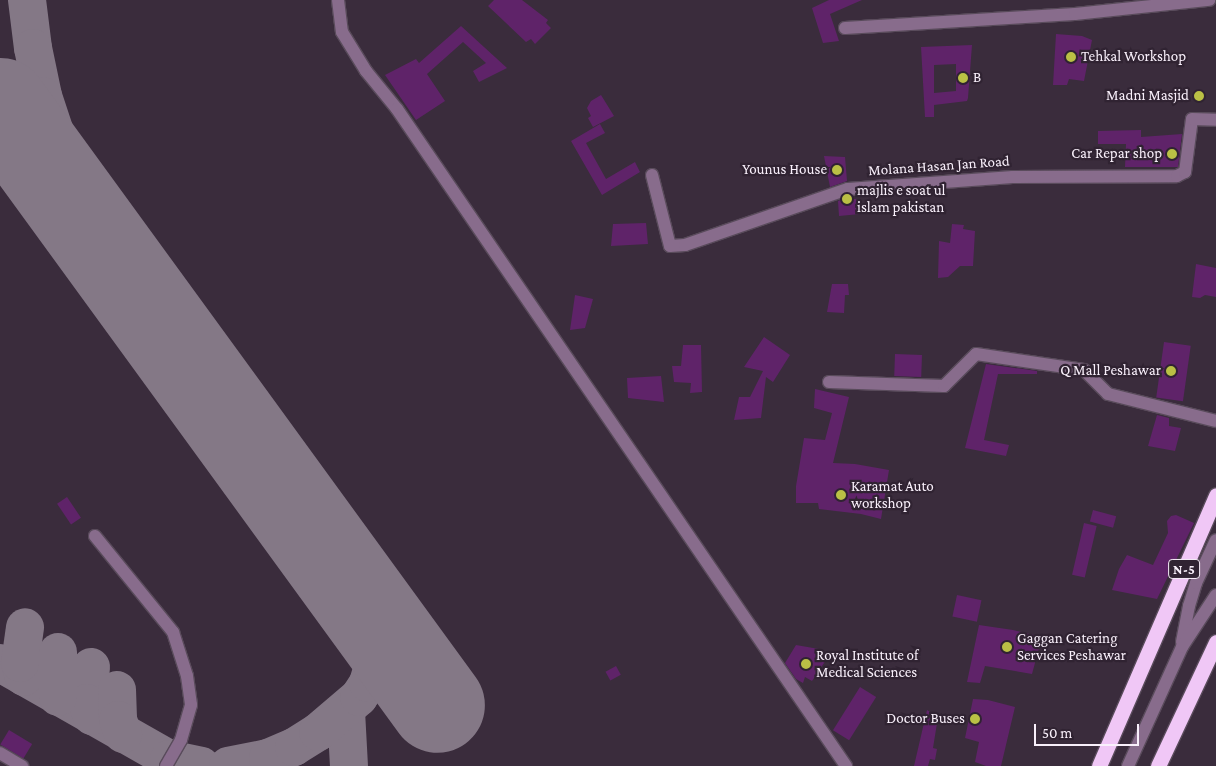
<!DOCTYPE html>
<html>
<head>
<meta charset="utf-8">
<style>
	body { margin:0 }
	#map { position:relative; width:1216px; height:766px; overflow:hidden; background:#3a2c3c; font-family:"Crimson Pro",serif }
	div>[style] { position:absolute }
	.taxiway>* { height:38px; margin:-19px; padding:0 19px; transform-origin:19px; border-radius:19px; background:#847886 }
	.runway>* { height:95px; margin:-47.5px; padding:0 47.5px; transform-origin:47.5px; border-radius:47.5px; background:#847886 }
	.building>* { inset:0; background:#5f2369; transform-origin:0 0 }
	.roads { filter:drop-shadow(1px 0 #594b5b) drop-shadow(-1px 0 #594b5b) drop-shadow(0 1px #594b5b) drop-shadow(0 -1px #594b5b) }
	.minor>* { height:12px; margin:-6px; padding:0 6px; transform-origin:6px; border-radius:6px; background:#886c8c }
	.highway>* { height:15px; margin:-7.5px; padding:0 7.5px; transform-origin:7.5px; border-radius:7.5px; background:#f0c7f6 }
	.dots>* { width:14px; height:14px; translate:-50% -50%; box-sizing:border-box; border:2px solid #302332; border-radius:50% }
	span { translate:-50% -50%; white-space:nowrap; text-align:center; line-height:1.15; -webkit-text-stroke:4.5px #302332; paint-order:stroke }
	.shield-label span { padding:1px 4px; background:#302332; border:1px solid; border-radius:4px; -webkit-text-stroke-width:0 }
	.shield-label { font-size:14px; color:#f9f0fb; font-weight:700 }
	.poi-label { font-size:15px; color:#f9f0fb }
	.left { translate:0 -50%; text-align:left }
	.right { translate:-100% -50%; text-align:right }
	.street-label { font-size:15px; color:#f9f0fb }
	.scale { position:absolute; left:1034px; top:724px; width:105px; height:22px; box-sizing:border-box; border:2px solid #f9f0fb; border-top:0; padding-left:6px; font-size:15px; line-height:18px; white-space:nowrap; color:#f9f0fb; -webkit-text-stroke:4px #302332; paint-order:stroke }
</style>
</head>
<body>
<div id="map">
	<div class="taxiway">
		<i style="left:27px;top:0;width:48px;rotate:82.9deg"></i>
		<i style="left:33px;top:48px;width:49px;rotate:78.2deg"></i>
		<i style="left:43px;top:96px;width:99px;rotate:71.7deg"></i>
		<i style="left:74px;top:190px;width:51px;rotate:64.4deg"></i>
		<i style="left:0;top:663px;width:194px;rotate:29.6deg"></i>
		<i style="left:169px;top:759px;width:33px;rotate:12deg"></i>
		<i style="left:91px;top:667px;width:36px;rotate:96deg"></i>
		<i style="left:87px;top:703px;width:14px;rotate:69deg"></i>
		<i style="left:24px;top:677px;width:15px;rotate:-106deg"></i>
		<i style="left:20px;top:663px;width:36px;rotate:-82deg"></i>
		<i style="left:117px;top:690px;width:30px;rotate:88deg"></i>
		<i style="left:118px;top:720px;width:15px;rotate:70deg"></i>
		<i style="left:58px;top:697px;width:45px;rotate:-90deg"></i>
		<i style="left:346px;top:711px;width:55px;rotate:86.9deg"></i>
		<i style="left:228px;top:766px;width:41px;rotate:-11.3deg"></i>
		<i style="left:268px;top:758px;width:28px;rotate:-23deg"></i>
		<i style="left:294px;top:747px;width:28px;rotate:-32deg"></i>
		<i style="left:318px;top:732px;width:54px;rotate:-40.5deg"></i>
		<i style="left:359px;top:697px;width:17px;rotate:-57deg"></i>
		<i style="left:368px;top:683px;width:42px;rotate:-73.3deg"></i>
		<i style="left:380px;top:643px;width:21px;rotate:-101deg"></i>
	</div>
	<div class="runway">
		<i style="left:0;top:105px;width:742px;rotate:53.93deg"></i>
	</div>
	<div class="building">
		<i style="clip-path:polygon(494px 0,522px 0,548px 20px,546px 23px,551px 28px,535px 44px,531px 39px,526px 42px,488px 6px)"></i>
		<i style="clip-path:polygon(829px 0,862px 0,830px 14px,839px 41px,823px 43px,812px 8px)"></i>
		<i style="clip-path:polygon(461px 26px,507px 68px,479px 82px,473px 71px,486px 63px,463px 42px,427px 74px,445px 101px,416px 120px,385px 75px,416px 59px,419px 63px)"></i>
		<i style="clip-path:polygon(1056px 34px,1082px 36px,1092px 40px,1084px 81px,1069px 79px,1067px 85px,1053px 85px)"></i>
		<i style="clip-path:polygon(evenodd,972px 45px,968px 98px,967px 101px,934px 105px,934px 117px,925px 117px,921px 47px,972px 45px,956px 64px,956px 91px,934px 93px,934px 65px,956px 64px)"></i>
		<i style="clip-path:polygon(601px 95px,614px 116px,593px 127px,588px 118px,591px 116px,587px 108px,591px 101px)"></i>
		<i style="clip-path:polygon(600px 124px,605px 133px,586px 143px,606px 179px,635px 162px,640px 172px,602px 195px,571px 141px)"></i>
		<i style="clip-path:polygon(1141px 130px,1141px 137px,1182px 134px,1178px 167px,1125px 167px,1126px 144px,1098px 144px,1098px 131px)"></i>
		<i style="clip-path:polygon(824px 156px,845px 157px,847px 181px,830px 187px)"></i>
		<i style="clip-path:polygon(849px 197px,849px 199px,856px 199px,860px 214px,839px 216px,838px 201px)"></i>
		<i style="clip-path:polygon(646px 223px,648px 244px,611px 246px,613px 224px)"></i>
		<i style="clip-path:polygon(952px 224px,964px 225px,963px 229px,975px 231px,973px 266px,960px 266px,948px 277px,938px 278px,939px 241px,950px 243px)"></i>
		<i style="clip-path:polygon(1196px 264px,1216px 268px,1216px 297px,1205px 295px,1200px 298px,1192px 297px)"></i>
		<i style="clip-path:polygon(832px 284px,848px 284px,849px 295px,845px 295px,844px 313px,827px 312px)"></i>
		<i style="clip-path:polygon(575px 295px,593px 299px,585px 328px,570px 330px)"></i>
		<i style="clip-path:polygon(764px 337px,790px 355px,773px 382px,766px 377px,761px 418px,734px 420px,739px 397px,750px 397px,763px 371px,744px 367px)"></i>
		<i style="left:1164px;top:342px;width:27px;height:56px;rotate:8deg"></i>
		<i style="clip-path:polygon(683px 345px,701px 345px,702px 392px,690px 393px,691px 383px,674px 382px,672px 366px,681px 366px)"></i>
		<i style="left:895px;top:354px;width:27px;height:22px;rotate:2deg"></i>
		<i style="clip-path:polygon(986px 364px,1037px 371px,1037px 374px,998px 374px,984px 440px,1009px 445px,1006px 456px,965px 448px)"></i>
		<i style="clip-path:polygon(661px 376px,664px 402px,628px 398px,627px 378px)"></i>
		<i style="clip-path:polygon(815px 389px,849px 397px,833px 463px,855px 464px,889px 470px,881px 519px,861px 514px,819px 509px,818px 503px,796px 503px,796px 486px,804px 438px,825px 440px,832px 413px,814px 408px)"></i>
		<i style="clip-path:polygon(1157px 415px,1169px 418px,1169px 426px,1181px 428px,1175px 451px,1148px 446px)"></i>
		<i style="left:67px;top:497px;width:25px;height:12px;rotate:56deg"></i>
		<i style="left:1093px;top:510px;width:24px;height:12px;rotate:15deg"></i>
		<i style="clip-path:polygon(1176px 515px,1194px 523px,1157px 599px,1112px 590px,1119px 569px,1127px 555px,1153px 565px,1168px 533px,1167px 521px,1171px 516px)"></i>
		<i style="left:1084px;top:523px;width:13px;height:53px;rotate:13deg"></i>
		<i style="left:957px;top:595px;width:25px;height:22px;rotate:12deg"></i>
		<i style="clip-path:polygon(979px 625px,1013px 630px,1042px 637px,1032px 674px,985px 666px,980px 683px,967px 682px)"></i>
		<i style="clip-path:polygon(796px 645px,819px 649px,821px 654px,828px 657px,812px 681px,805px 677px,803px 683px,796px 679px,785px 663px)"></i>
		<i style="left:616px;top:666px;width:10px;height:12px;rotate:61deg"></i>
		<i style="left:860px;top:687px;width:19px;height:51px;rotate:32deg"></i>
		<i style="clip-path:polygon(973px 699px,988px 700px,1015px 707px,1001px 766px,986px 766px,975px 762px,979px 742px,965px 738px)"></i>
		<i style="clip-path:polygon(927px 710px,938px 717px,933px 748px,937px 749px,935px 760px,930px 759px,928px 766px,914px 766px)"></i>
		<i style="left:9px;top:730px;width:27px;height:17px;rotate:31deg"></i>
	</div>
	<div class="roads">
		<div class="minor">
			<i style="left:338px;top:0;width:32px;rotate:83deg"></i>
			<i style="left:342px;top:32px;width:46px;rotate:58.4deg"></i>
			<i style="left:366px;top:71px;width:49px;rotate:50.8deg"></i>
			<i style="left:397px;top:109px;width:796px;rotate:55.65deg"></i>
			<i style="left:845px;top:28px;width:230px;rotate:-3.5deg"></i>
			<i style="left:1075px;top:14px;width:135px;rotate:-6deg"></i>
			<i style="left:652px;top:175px;width:73px;rotate:75.8deg"></i>
			<i style="left:670px;top:246px;width:15px;rotate:-4deg"></i>
			<i style="left:685px;top:245px;width:172px;rotate:-19deg"></i>
			<i style="left:848px;top:189px;width:165px;rotate:-4.2deg"></i>
			<i style="left:1013px;top:177px;width:164px;rotate:-0.3deg"></i>
			<i style="left:1177px;top:176px;width:9px;rotate:-27deg"></i>
			<i style="left:1185px;top:172px;width:53px;rotate:-82.5deg"></i>
			<i style="left:1192px;top:119px;width:24px;rotate:2deg"></i>
			<i style="left:829px;top:382px;width:115px;rotate:2deg"></i>
			<i style="left:944px;top:386px;width:45px;rotate:-45deg"></i>
			<i style="left:976px;top:354px;width:109px;rotate:8.4deg"></i>
			<i style="left:1084px;top:370px;width:34px;rotate:45deg"></i>
			<i style="left:1108px;top:394px;width:111px;rotate:14deg"></i>
			<i style="left:95px;top:536px;width:124px;rotate:50.9deg"></i>
			<i style="left:173px;top:632px;width:46px;rotate:72.3deg"></i>
			<i style="left:187px;top:676px;width:29px;rotate:82deg"></i>
			<i style="left:191px;top:705px;width:36px;rotate:106deg"></i>
			<i style="left:181px;top:740px;width:30px;rotate:120deg"></i>
			<i style="left:1182px;top:642px;width:37px;rotate:-79deg"></i>
			<i style="left:1189px;top:606px;width:24px;rotate:-73deg"></i>
			<i style="left:1196px;top:583px;width:47px;rotate:-65.1deg"></i>
			<i style="left:0;top:753px;width:26px;rotate:31deg"></i>
			<i style="left:1128px;top:766px;width:131px;rotate:-65.6deg"></i>
			<i style="left:1182px;top:647px;width:62px;rotate:-56.8deg"></i>
		</div>
		<div class="highway">
			<i style="left:1099px;top:766px;width:295px;rotate:-66.6deg"></i>
			<i style="left:1158px;top:766px;width:137px;rotate:-64.9deg"></i>
		</div>
	</div>
	<div class="dots">
		<i style="left:1071px;top:57px;background:#bac045"></i>
		<i style="left:963px;top:78px;background:#bac045"></i>
		<i style="left:1199px;top:96px;background:#bac045"></i>
		<i style="left:1172px;top:154px;background:#bac045"></i>
		<i style="left:837px;top:170px;background:#bac045"></i>
		<i style="left:847px;top:199px;background:#bac045"></i>
		<i style="left:1171px;top:371px;background:#bac045"></i>
		<i style="left:841px;top:495px;background:#bac045"></i>
		<i style="left:1007px;top:647px;background:#bac045"></i>
		<i style="left:806px;top:664px;background:#bac045"></i>
		<i style="left:975px;top:719px;background:#bac045"></i>
	</div>
	<div class="shield-label">
		<span style="left:1184px;top:569px">N-5</span>
	</div>
	<div class="poi-label">
		<span class="left" style="left:1081px;top:57px">Tehkal Workshop</span>
		<span class="left" style="left:973px;top:78px">B</span>
		<span class="right" style="left:1189px;top:96px">Madni Masjid</span>
		<span class="right" style="left:1162px;top:154px">Car Repar shop</span>
		<span class="right" style="left:827px;top:170px">Younus House</span>
		<span class="left" style="left:857px;top:199px">majlis e soat ul<br>islam pakistan</span>
		<span class="right" style="left:1161px;top:371px">Q Mall Peshawar</span>
		<span class="left" style="left:851px;top:495px">Karamat Auto<br>workshop</span>
		<span class="left" style="left:1017px;top:647px">Gaggan Catering<br>Services Peshawar</span>
		<span class="left" style="left:816px;top:664px">Royal Institute of<br>Medical Sciences</span>
		<span class="right" style="left:965px;top:719px">Doctor Buses</span>
	</div>
	<div class="street-label">
		<span style="left:939px;top:166px;rotate:-4deg">Molana Hasan Jan Road</span>
	</div>
	<div class="scale">50 m</div>
</div>
</body>
</html>
